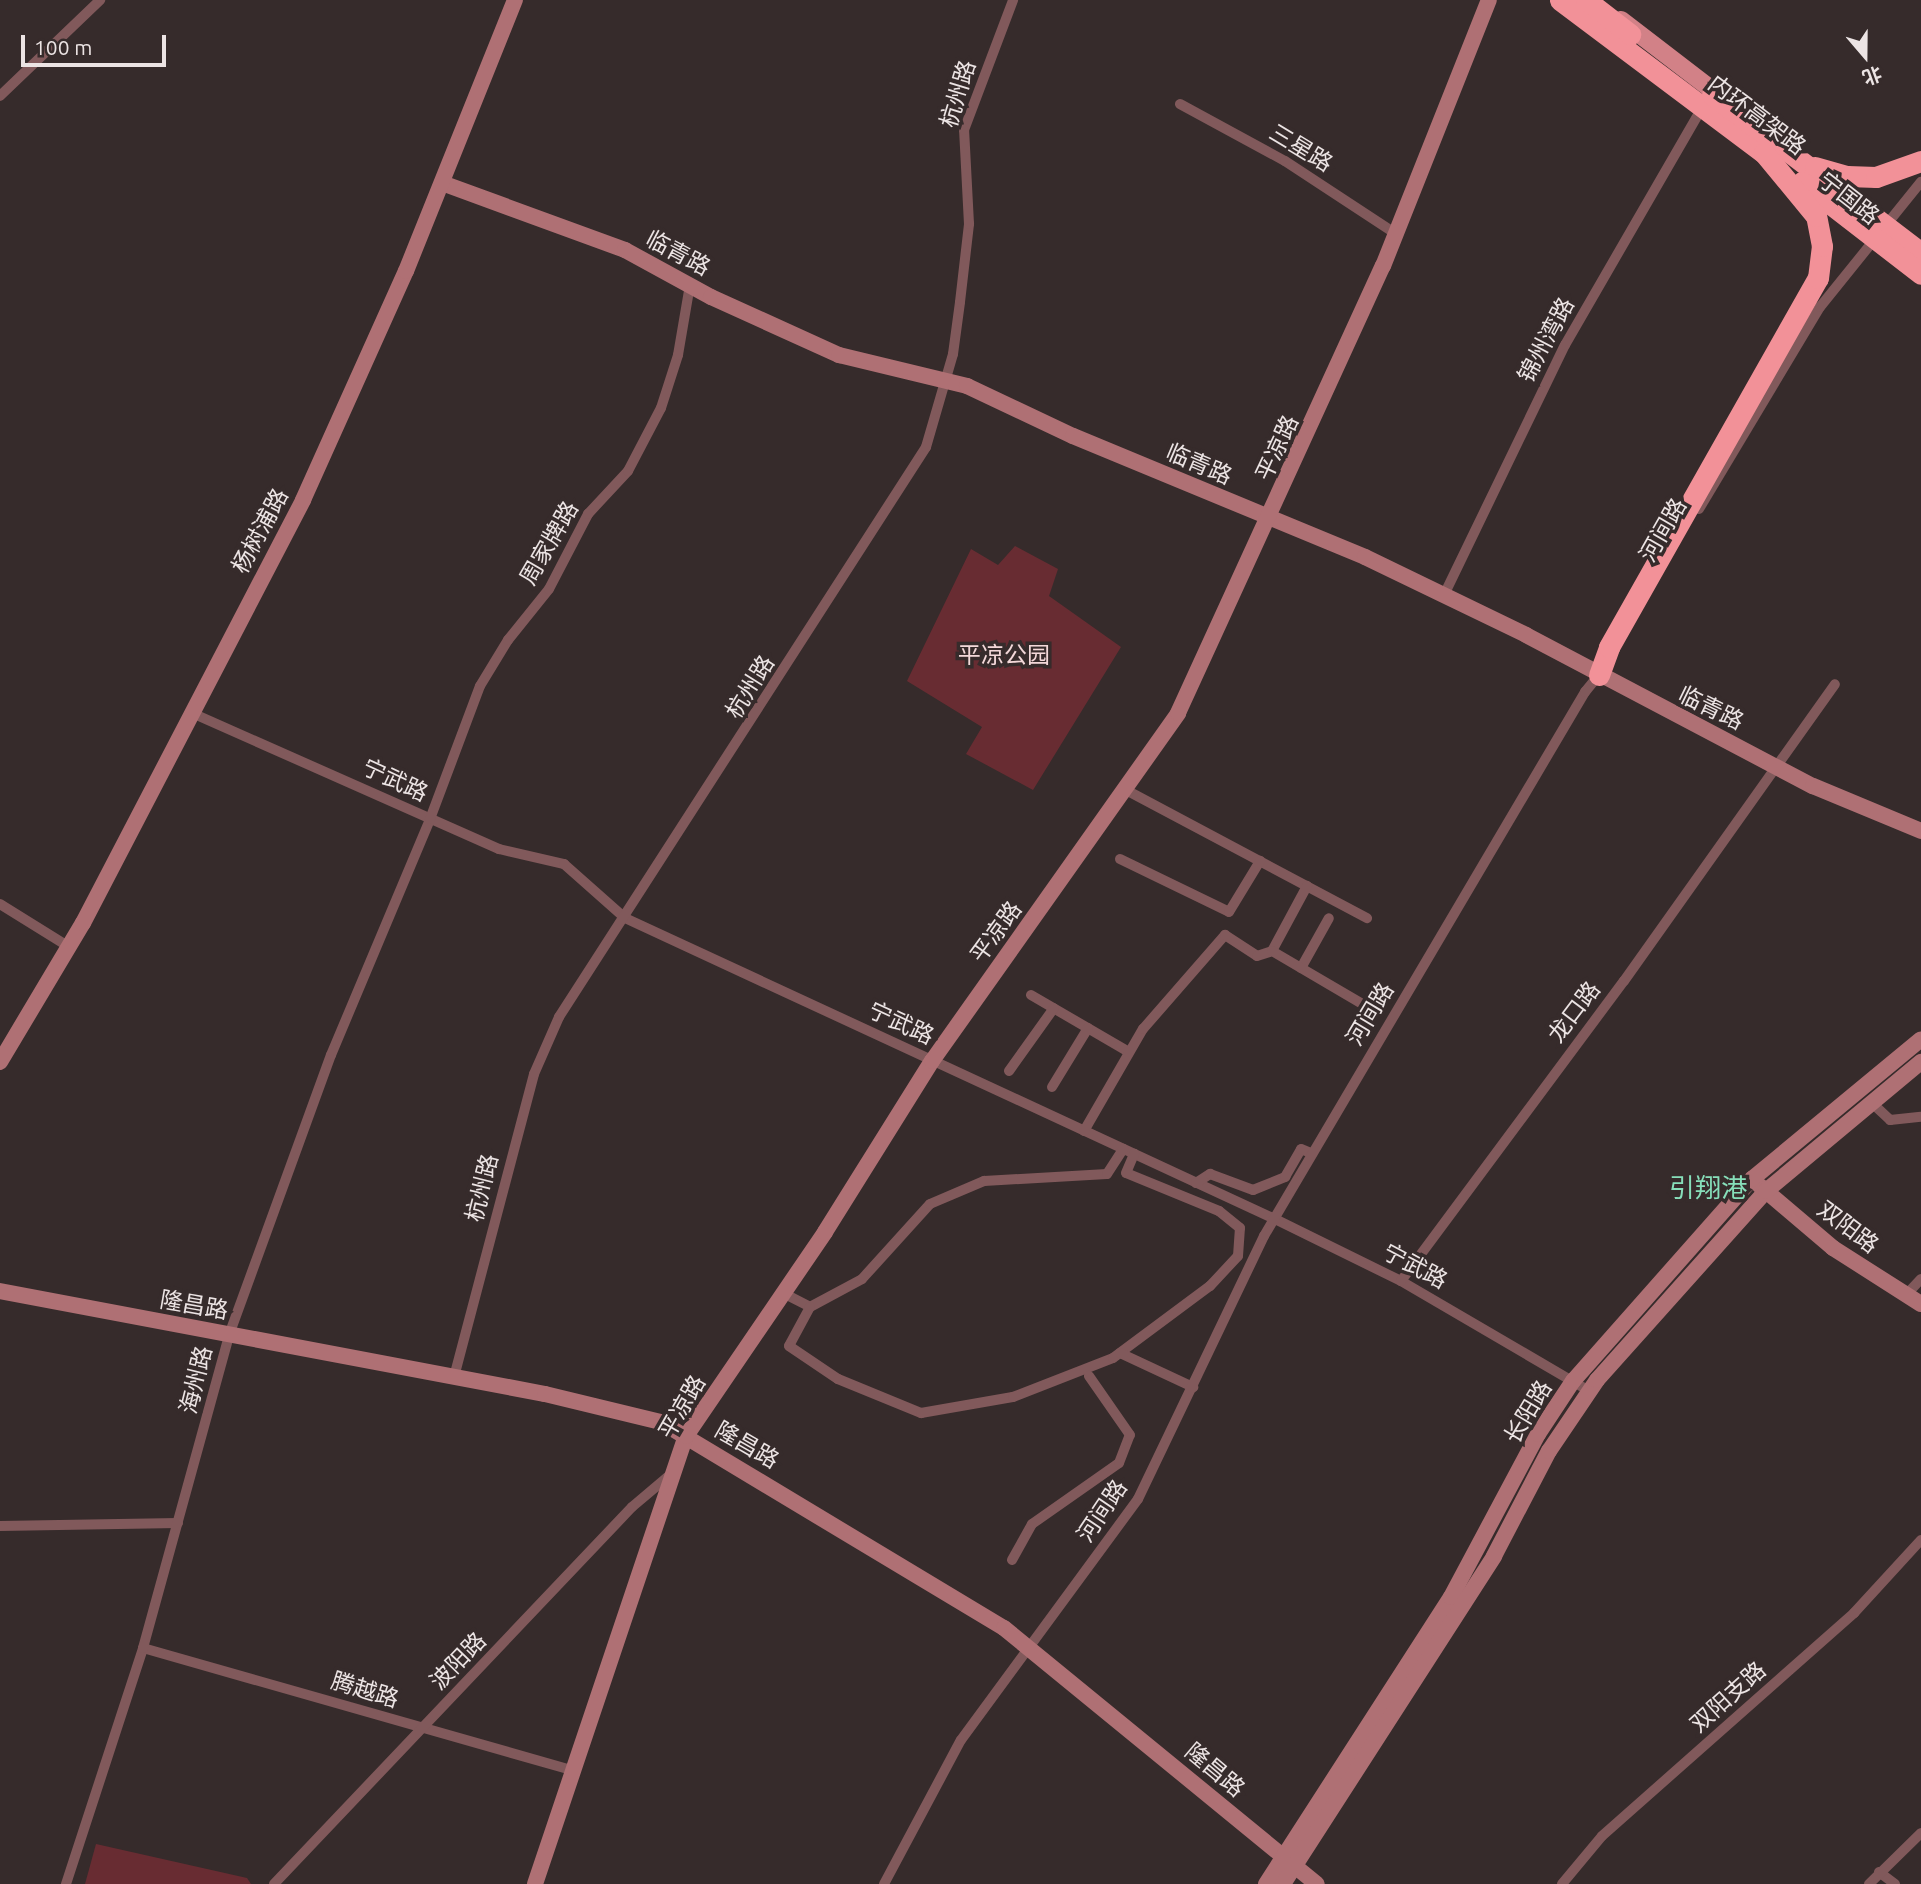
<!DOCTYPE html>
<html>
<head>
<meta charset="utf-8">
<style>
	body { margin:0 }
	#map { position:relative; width:1921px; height:1884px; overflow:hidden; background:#362b2b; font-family:Ubuntu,"Noto Sans SC",sans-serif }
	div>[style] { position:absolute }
	.green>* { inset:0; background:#682c32 }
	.street>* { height:10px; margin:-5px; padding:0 5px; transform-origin:5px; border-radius:5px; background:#81595b }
	.secondary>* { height:16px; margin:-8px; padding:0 8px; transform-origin:8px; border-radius:8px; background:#af7074 }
	.primary>* { height:18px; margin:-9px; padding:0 9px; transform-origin:9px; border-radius:9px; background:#d28187 }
	.highway>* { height:21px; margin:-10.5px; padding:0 10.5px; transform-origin:10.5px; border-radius:10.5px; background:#f29198 }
	.highway-bridge>* { height:21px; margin:-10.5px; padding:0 10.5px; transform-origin:10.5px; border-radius:10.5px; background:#f29198 }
	span { translate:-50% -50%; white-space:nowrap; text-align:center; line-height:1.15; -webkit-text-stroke:7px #362b2b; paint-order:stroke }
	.street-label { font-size:23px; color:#ece4e4 }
	.park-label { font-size:23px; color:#f3d8d9 }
	.quarter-label { font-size:26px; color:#87dfba }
	.north { position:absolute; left:1830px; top:21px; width:70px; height:70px; -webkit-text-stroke:5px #362b2b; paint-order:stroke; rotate:160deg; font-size:19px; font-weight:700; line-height:28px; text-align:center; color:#ece4e4 }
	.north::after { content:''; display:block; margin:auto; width:24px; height:32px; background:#ece4e4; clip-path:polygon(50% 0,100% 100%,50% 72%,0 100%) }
	.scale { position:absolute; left:21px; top:35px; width:145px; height:32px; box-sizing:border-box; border:4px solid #ece4e4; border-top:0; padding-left:9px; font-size:21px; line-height:24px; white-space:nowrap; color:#ece4e4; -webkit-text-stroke:5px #362b2b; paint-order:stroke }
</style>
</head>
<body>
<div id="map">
	<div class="green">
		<i style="clip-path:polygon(1015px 546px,1058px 569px,1049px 596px,1121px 647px,1033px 790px,966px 754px,982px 727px,907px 681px,971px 549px,998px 565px)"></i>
		<i style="clip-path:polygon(96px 1844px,247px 1878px,251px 1884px,85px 1884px)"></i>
	</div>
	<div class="street">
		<i style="left:0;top:96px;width:139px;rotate:-43.8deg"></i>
		<i style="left:1180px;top:104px;width:119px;rotate:28.5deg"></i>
		<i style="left:1285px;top:161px;width:133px;rotate:33.3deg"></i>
		<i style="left:1699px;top:509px;width:235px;rotate:-59.1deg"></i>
		<i style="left:1820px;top:307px;width:161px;rotate:-51.1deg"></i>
		<i style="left:1444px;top:595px;width:278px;rotate:-64.2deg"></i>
		<i style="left:1565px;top:345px;width:268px;rotate:-60deg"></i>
		<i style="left:192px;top:713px;width:336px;rotate:23.9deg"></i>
		<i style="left:499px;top:849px;width:67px;rotate:13deg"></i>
		<i style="left:564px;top:864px;width:81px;rotate:41.5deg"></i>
		<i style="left:625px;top:918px;width:716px;rotate:24.85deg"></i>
		<i style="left:1275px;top:1219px;width:140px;rotate:26.2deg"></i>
		<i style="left:1401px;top:1281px;width:218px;rotate:30.3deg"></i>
		<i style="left:1126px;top:790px;width:273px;rotate:28deg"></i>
		<i style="left:1120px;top:859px;width:121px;rotate:25.9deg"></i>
		<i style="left:1229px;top:912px;width:60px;rotate:-58.7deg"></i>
		<i style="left:0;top:904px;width:81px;rotate:31.9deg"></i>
		<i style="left:1272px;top:951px;width:74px;rotate:-61.7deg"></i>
		<i style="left:1301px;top:968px;width:57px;rotate:-60.8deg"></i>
		<i style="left:1031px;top:995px;width:113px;rotate:30.2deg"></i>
		<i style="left:1009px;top:1071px;width:77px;rotate:-54.5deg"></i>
		<i style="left:1052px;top:1087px;width:69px;rotate:-58.6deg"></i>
		<i style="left:1872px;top:1103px;width:25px;rotate:43deg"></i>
		<i style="left:1890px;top:1120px;width:31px;rotate:-6deg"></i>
		<i style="left:1084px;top:1131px;width:118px;rotate:-60deg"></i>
		<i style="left:1143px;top:1029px;width:125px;rotate:-48.9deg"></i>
		<i style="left:1225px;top:935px;width:38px;rotate:33deg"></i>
		<i style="left:1257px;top:956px;width:16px;rotate:-18deg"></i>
		<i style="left:1272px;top:951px;width:113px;rotate:30.4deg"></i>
		<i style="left:1196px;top:1183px;width:17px;rotate:-33deg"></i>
		<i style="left:1210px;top:1174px;width:46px;rotate:20.4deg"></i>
		<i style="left:1253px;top:1190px;width:35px;rotate:-22deg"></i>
		<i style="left:1285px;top:1177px;width:32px;rotate:-60deg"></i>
		<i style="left:1301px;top:1149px;width:11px;rotate:22deg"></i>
		<i style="left:1401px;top:1281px;width:374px;rotate:-53.4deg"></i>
		<i style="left:1624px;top:981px;width:364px;rotate:-54.6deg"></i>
		<i style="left:783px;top:1293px;width:30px;rotate:27deg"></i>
		<i style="left:810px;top:1307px;width:59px;rotate:-28.3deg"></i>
		<i style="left:862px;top:1279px;width:101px;rotate:-47.8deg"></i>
		<i style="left:930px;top:1204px;width:59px;rotate:-23.1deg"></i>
		<i style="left:984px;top:1181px;width:123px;rotate:-3.3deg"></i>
		<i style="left:1107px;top:1174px;width:30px;rotate:-57deg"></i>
		<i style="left:1906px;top:1295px;width:22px;rotate:-47deg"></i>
		<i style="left:810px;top:1307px;width:44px;rotate:118.3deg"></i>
		<i style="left:789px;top:1346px;width:59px;rotate:34deg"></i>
		<i style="left:838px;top:1379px;width:90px;rotate:22.3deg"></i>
		<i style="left:921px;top:1413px;width:93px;rotate:-9.9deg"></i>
		<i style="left:1013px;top:1397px;width:107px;rotate:-21.3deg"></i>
		<i style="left:1113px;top:1358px;width:121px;rotate:-36.6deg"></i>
		<i style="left:1210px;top:1286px;width:41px;rotate:-47deg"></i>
		<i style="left:1238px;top:1256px;width:28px;rotate:-86deg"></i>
		<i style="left:1240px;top:1228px;width:27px;rotate:-141deg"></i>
		<i style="left:1219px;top:1211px;width:100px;rotate:-157.8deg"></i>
		<i style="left:1126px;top:1173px;width:21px;rotate:-67deg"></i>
		<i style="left:1120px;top:1353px;width:81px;rotate:25deg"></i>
		<i style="left:454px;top:1377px;width:313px;rotate:-75.2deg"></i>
		<i style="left:534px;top:1074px;width:62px;rotate:-66.3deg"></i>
		<i style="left:559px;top:1017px;width:678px;rotate:-57.22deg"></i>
		<i style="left:926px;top:447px;width:97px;rotate:-73.8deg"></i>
		<i style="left:953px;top:354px;width:52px;rotate:-82.3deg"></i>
		<i style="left:960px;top:302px;width:79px;rotate:-83.4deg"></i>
		<i style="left:969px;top:224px;width:94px;rotate:-93deg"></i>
		<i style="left:964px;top:130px;width:139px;rotate:-69.3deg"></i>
		<i style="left:0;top:1526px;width:178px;rotate:-1deg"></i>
		<i style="left:1012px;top:1560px;width:41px;rotate:-60.9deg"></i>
		<i style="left:1032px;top:1524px;width:106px;rotate:-35deg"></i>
		<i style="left:1119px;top:1463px;width:30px;rotate:-69deg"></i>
		<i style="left:1130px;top:1435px;width:72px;rotate:-124.8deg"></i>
		<i style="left:143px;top:1648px;width:449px;rotate:15.9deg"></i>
		<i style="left:1879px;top:1872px;width:20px;rotate:37deg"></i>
		<i style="left:66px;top:1884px;width:248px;rotate:-71.9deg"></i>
		<i style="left:143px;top:1648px;width:325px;rotate:-74.6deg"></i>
		<i style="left:229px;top:1335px;width:298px;rotate:-70deg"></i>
		<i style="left:331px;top:1055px;width:256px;rotate:-67.2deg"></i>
		<i style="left:430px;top:819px;width:142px;rotate:-69.4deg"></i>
		<i style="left:480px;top:686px;width:54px;rotate:-58.7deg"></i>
		<i style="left:508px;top:640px;width:65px;rotate:-51.2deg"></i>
		<i style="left:549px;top:589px;width:85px;rotate:-62.5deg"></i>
		<i style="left:588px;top:514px;width:59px;rotate:-47.1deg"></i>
		<i style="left:628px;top:471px;width:71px;rotate:-62.4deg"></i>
		<i style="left:661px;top:408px;width:56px;rotate:-72.2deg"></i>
		<i style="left:678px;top:355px;width:71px;rotate:-80.3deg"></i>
		<i style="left:274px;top:1884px;width:520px;rotate:-46.48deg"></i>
		<i style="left:632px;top:1507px;width:51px;rotate:-40.2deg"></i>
		<i style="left:884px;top:1884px;width:163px;rotate:-61.9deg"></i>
		<i style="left:961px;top:1740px;width:299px;rotate:-53.7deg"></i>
		<i style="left:1138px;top:1499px;width:292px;rotate:-64.4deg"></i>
		<i style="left:1264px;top:1236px;width:632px;rotate:-59.46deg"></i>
		<i style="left:1585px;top:692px;width:26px;rotate:-51deg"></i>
		<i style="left:1562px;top:1884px;width:62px;rotate:-50.2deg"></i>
		<i style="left:1602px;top:1836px;width:337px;rotate:-41.5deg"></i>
		<i style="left:1854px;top:1613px;width:99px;rotate:-47.5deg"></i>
		<i style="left:1869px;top:1884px;width:73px;rotate:-44.4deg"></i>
	</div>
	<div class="secondary">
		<i style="left:442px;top:183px;width:195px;rotate:20.1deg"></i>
		<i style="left:625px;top:250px;width:98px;rotate:28.7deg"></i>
		<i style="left:711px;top:297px;width:141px;rotate:24.4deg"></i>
		<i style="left:839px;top:355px;width:132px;rotate:13.6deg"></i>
		<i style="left:967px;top:386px;width:117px;rotate:25.3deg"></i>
		<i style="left:1073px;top:436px;width:316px;rotate:22.5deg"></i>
		<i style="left:1365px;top:557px;width:179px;rotate:25.8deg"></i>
		<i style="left:1526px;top:635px;width:324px;rotate:27.8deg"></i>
		<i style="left:1813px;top:786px;width:117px;rotate:22.6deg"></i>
		<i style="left:0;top:1062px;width:162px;rotate:-59.2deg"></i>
		<i style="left:83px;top:923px;width:477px;rotate:-62.5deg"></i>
		<i style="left:303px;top:500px;width:251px;rotate:-65.8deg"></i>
		<i style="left:406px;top:271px;width:292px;rotate:-68.1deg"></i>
		<i style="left:1760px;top:1186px;width:96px;rotate:40.3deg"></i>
		<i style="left:1833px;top:1248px;width:104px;rotate:32.5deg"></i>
		<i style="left:0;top:1291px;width:555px;rotate:10.7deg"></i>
		<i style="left:545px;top:1394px;width:119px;rotate:13.6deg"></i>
		<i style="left:661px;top:1422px;width:400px;rotate:31deg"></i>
		<i style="left:1004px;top:1628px;width:404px;rotate:39.3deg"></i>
		<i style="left:535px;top:1884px;width:473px;rotate:-71.4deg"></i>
		<i style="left:686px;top:1436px;width:247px;rotate:-55.7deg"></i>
		<i style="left:825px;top:1232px;width:202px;rotate:-58deg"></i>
		<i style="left:932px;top:1061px;width:426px;rotate:-54.7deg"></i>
		<i style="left:1178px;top:713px;width:492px;rotate:-65.4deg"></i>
		<i style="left:1383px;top:266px;width:286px;rotate:-68.3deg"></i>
		<i style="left:1266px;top:1884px;width:341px;rotate:-57.2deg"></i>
		<i style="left:1451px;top:1597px;width:185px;rotate:-61.9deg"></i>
		<i style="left:1538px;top:1434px;width:64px;rotate:-56.6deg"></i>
		<i style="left:1573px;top:1381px;width:270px;rotate:-48.5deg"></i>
		<i style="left:1752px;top:1179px;width:219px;rotate:-39.6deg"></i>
		<i style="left:1283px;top:1884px;width:390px;rotate:-57.2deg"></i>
		<i style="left:1494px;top:1556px;width:119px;rotate:-62.4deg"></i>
		<i style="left:1549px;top:1451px;width:86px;rotate:-55.9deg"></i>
		<i style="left:1597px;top:1380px;width:254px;rotate:-48.2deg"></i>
		<i style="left:1766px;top:1191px;width:202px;rotate:-39.8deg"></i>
	</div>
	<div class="primary">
		<i style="left:1621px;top:20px;width:130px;rotate:37.5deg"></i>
	</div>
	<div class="highway">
		<i style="left:1560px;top:0;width:255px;rotate:36.9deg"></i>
		<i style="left:1586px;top:0;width:56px;rotate:37.7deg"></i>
		<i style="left:1712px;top:95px;width:96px;rotate:36.5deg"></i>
		<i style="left:1599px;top:675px;width:30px;rotate:-70deg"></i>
	</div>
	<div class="highway-bridge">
		<i style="left:1789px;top:152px;width:166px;rotate:37.4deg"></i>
		<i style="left:1815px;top:167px;width:33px;rotate:16deg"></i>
		<i style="left:1847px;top:176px;width:29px;rotate:2deg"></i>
		<i style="left:1876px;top:177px;width:48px;rotate:-19.6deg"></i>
		<i style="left:1802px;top:182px;width:150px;rotate:37.7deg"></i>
		<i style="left:1609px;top:647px;width:424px;rotate:-60.5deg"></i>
		<i style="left:1818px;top:278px;width:32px;rotate:-83deg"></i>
		<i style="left:1822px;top:246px;width:31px;rotate:-101deg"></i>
		<i style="left:1816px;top:216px;width:82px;rotate:-129.5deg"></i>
	</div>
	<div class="street-label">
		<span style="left:958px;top:94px;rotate:-73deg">杭州路</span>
		<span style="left:1757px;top:115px;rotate:37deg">内环高架路</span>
		<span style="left:1301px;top:148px;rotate:31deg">三星路</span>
		<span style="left:1849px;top:198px;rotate:38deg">宁国路</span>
		<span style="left:678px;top:253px;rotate:28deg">临青路</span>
		<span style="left:1546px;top:340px;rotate:-62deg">锦州湾路</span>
		<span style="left:1277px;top:448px;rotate:-65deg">平凉路</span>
		<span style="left:1199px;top:464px;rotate:23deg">临青路</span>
		<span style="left:1663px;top:530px;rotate:-60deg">河间路</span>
		<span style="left:260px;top:531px;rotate:-62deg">杨树浦路</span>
		<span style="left:549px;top:543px;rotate:-60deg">周家牌路</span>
		<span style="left:750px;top:687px;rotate:-58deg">杭州路</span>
		<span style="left:1711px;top:708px;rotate:26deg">临青路</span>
		<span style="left:395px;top:780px;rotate:25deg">宁武路</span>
		<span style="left:996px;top:932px;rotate:-54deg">平凉路</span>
		<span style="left:1574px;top:1012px;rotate:-53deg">龙口路</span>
		<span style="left:1370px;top:1014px;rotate:-59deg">河间路</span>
		<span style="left:901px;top:1023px;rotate:25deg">宁武路</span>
		<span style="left:482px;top:1188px;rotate:-76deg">杭州路</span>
		<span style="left:1848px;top:1227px;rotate:37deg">双阳路</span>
		<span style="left:1415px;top:1266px;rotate:28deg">宁武路</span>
		<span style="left:194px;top:1305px;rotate:10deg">隆昌路</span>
		<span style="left:196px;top:1380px;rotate:-76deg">海州路</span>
		<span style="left:682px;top:1407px;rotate:-60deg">平凉路</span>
		<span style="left:1528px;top:1412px;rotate:-59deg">长阳路</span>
		<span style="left:747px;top:1445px;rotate:30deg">隆昌路</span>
		<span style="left:1102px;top:1511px;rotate:-56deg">河间路</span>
		<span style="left:458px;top:1661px;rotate:-46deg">波阳路</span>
		<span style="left:365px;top:1690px;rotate:17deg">腾越路</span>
		<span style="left:1728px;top:1697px;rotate:-42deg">双阳支路</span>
		<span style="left:1215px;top:1770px;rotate:40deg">隆昌路</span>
	</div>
	<div class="park-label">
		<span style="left:1004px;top:655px">平凉公园</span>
	</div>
	<div class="quarter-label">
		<span style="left:1708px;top:1188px">引翔港</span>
	</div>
	<div class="north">北</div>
	<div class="scale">100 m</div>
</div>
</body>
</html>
